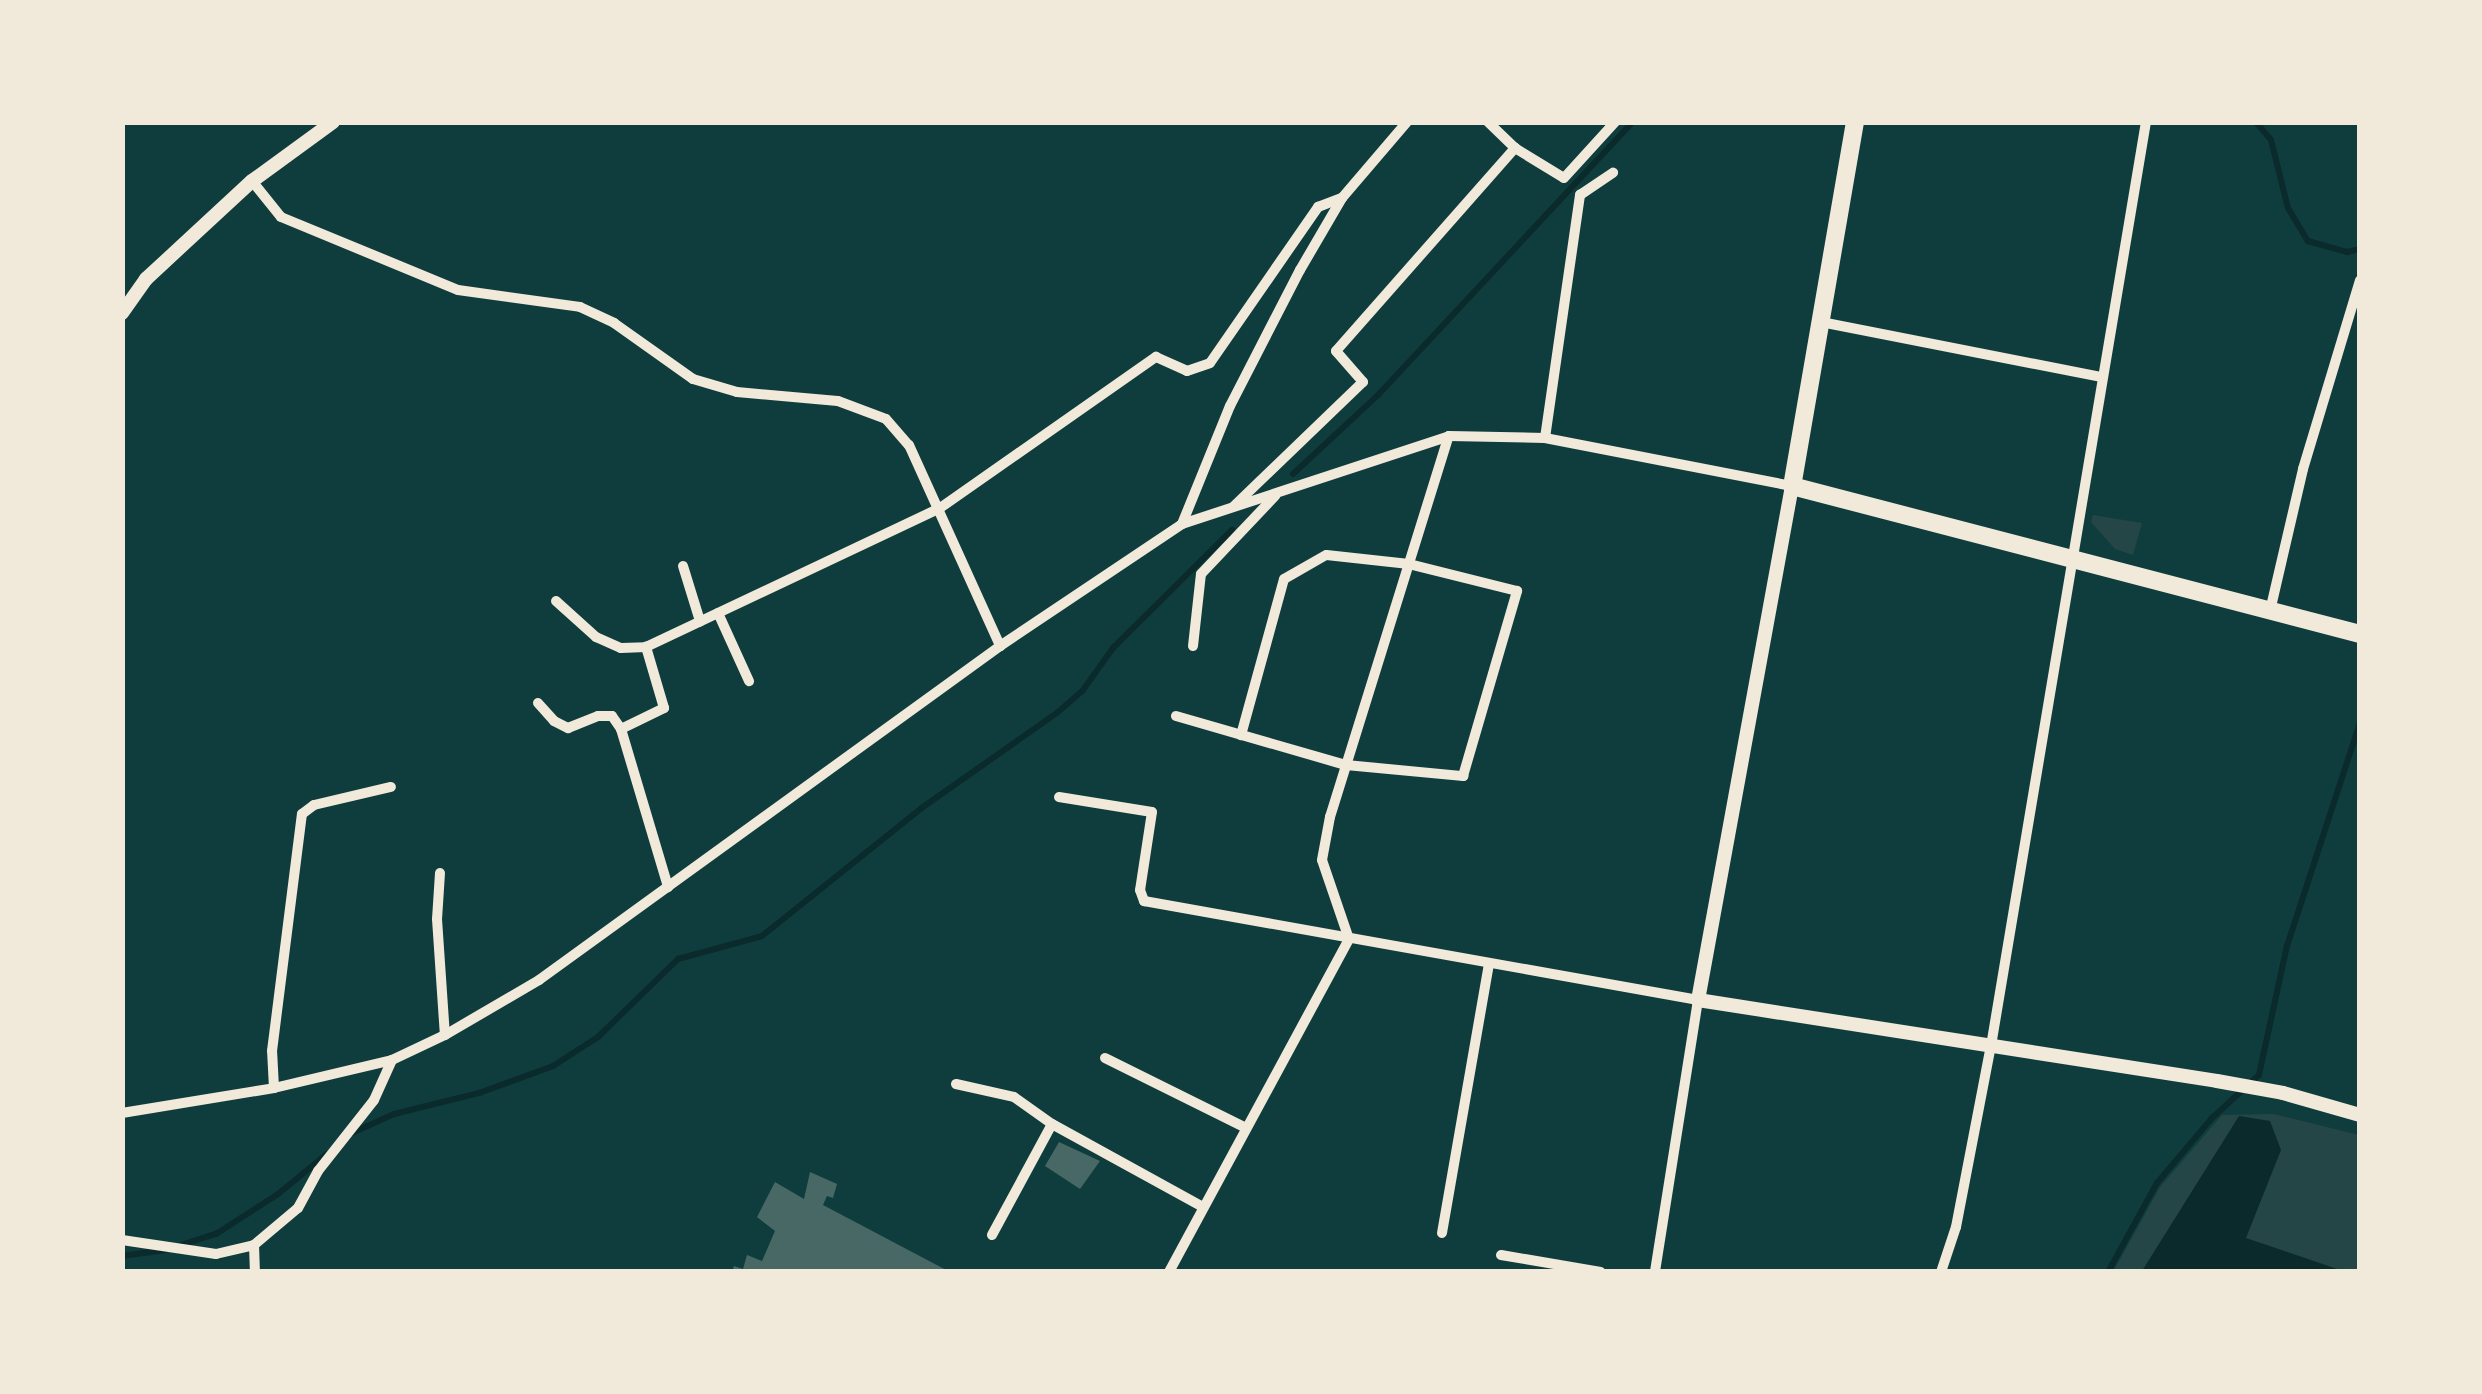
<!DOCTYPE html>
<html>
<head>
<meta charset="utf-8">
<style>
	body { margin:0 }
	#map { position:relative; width:2482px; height:1394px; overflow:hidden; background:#0f3d3e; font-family:"Alegreya Sans",sans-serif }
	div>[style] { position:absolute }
	.green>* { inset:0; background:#244646 }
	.water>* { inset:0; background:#0a2a2b }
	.stream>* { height:6px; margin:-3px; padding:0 3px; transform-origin:3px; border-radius:3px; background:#0a2a2b }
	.building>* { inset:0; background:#486865 }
	.minor>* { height:10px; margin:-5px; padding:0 5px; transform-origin:5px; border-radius:5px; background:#f1e9da }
	.tertiary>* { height:14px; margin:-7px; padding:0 7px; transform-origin:7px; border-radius:7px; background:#f1e9da }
	.primary>* { height:18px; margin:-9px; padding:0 9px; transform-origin:9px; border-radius:9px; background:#f1e9da }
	span { translate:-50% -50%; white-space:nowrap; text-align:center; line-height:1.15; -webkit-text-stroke:9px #f1e9da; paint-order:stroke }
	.frame { position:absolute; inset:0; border:125px solid #f1e9da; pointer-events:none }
</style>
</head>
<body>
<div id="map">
	<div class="green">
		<i style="clip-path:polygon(2093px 515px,2142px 523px,2133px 555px,2115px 549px,2091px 522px)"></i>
		<i style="clip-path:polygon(2274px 1114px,2359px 1135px,2359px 1271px,2113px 1272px,2160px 1187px,2222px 1115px)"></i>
	</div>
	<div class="water">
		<i style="clip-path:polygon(2239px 1116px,2270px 1121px,2281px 1150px,2246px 1238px,2343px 1271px,2142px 1271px)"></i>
	</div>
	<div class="stream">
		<i style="left:2256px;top:122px;width:23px;rotate:50deg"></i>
		<i style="left:2271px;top:140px;width:70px;rotate:76deg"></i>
		<i style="left:2288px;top:208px;width:39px;rotate:59deg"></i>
		<i style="left:2308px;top:241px;width:41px;rotate:15.8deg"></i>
		<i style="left:2347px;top:252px;width:13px;rotate:-13deg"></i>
		<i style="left:1293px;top:474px;width:117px;rotate:-42.9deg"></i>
		<i style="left:1379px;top:394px;width:372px;rotate:-47deg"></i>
		<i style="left:352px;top:1133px;width:46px;rotate:-24.3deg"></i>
		<i style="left:394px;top:1114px;width:88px;rotate:-13.9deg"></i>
		<i style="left:479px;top:1093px;width:79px;rotate:-20deg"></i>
		<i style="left:553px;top:1066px;width:54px;rotate:-32.8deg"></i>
		<i style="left:598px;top:1037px;width:112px;rotate:-44.3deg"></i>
		<i style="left:678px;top:959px;width:87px;rotate:-15.3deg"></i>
		<i style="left:762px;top:936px;width:206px;rotate:-38.7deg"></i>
		<i style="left:923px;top:807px;width:165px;rotate:-35.1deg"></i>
		<i style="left:1058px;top:712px;width:33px;rotate:-41deg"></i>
		<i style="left:1083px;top:690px;width:52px;rotate:-54.5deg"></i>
		<i style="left:1113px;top:648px;width:168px;rotate:-44.8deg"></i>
		<i style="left:178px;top:1246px;width:40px;rotate:-18deg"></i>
		<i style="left:216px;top:1234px;width:74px;rotate:-32.8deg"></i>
		<i style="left:278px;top:1194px;width:63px;rotate:-39.2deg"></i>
		<i style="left:122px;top:1256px;width:44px;rotate:-7.8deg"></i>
		<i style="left:2108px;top:1272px;width:102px;rotate:-61.2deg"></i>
		<i style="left:2157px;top:1183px;width:84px;rotate:-49.8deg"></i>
		<i style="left:2211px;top:1119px;width:65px;rotate:-42.5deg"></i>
		<i style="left:2259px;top:1075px;width:132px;rotate:-77.8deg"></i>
		<i style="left:2287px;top:946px;width:235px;rotate:-71.9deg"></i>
	</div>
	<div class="building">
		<i style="clip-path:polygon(1059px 1142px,1100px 1161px,1080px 1189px,1045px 1166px)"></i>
		<i style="clip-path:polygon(810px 1172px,837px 1184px,833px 1198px,827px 1196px,823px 1205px,950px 1272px,732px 1272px,734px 1266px,743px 1269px,747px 1255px,762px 1261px,775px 1231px,757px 1217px,775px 1182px,804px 1199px)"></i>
	</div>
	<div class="minor">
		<i style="left:1488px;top:122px;width:37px;rotate:44deg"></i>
		<i style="left:1515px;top:148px;width:57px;rotate:31.5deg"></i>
		<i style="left:1564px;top:178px;width:76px;rotate:-47.7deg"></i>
		<i style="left:252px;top:181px;width:46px;rotate:51.1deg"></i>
		<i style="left:281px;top:217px;width:191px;rotate:22.4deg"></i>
		<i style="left:458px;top:290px;width:123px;rotate:7.9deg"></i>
		<i style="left:580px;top:307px;width:38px;rotate:25deg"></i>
		<i style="left:614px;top:323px;width:97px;rotate:35.3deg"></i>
		<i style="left:693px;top:379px;width:46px;rotate:16.5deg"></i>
		<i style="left:737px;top:392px;width:101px;rotate:5.1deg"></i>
		<i style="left:838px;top:401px;width:51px;rotate:20.6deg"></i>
		<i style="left:886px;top:419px;width:35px;rotate:49deg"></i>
		<i style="left:909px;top:445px;width:221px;rotate:65.6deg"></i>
		<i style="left:1821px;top:322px;width:285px;rotate:11.1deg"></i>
		<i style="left:1545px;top:438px;width:246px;rotate:-81.8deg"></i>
		<i style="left:1580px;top:195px;width:40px;rotate:-34deg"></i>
		<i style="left:1234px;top:506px;width:179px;rotate:-43.9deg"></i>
		<i style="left:1363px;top:382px;width:41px;rotate:-131.1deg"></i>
		<i style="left:1336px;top:351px;width:271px;rotate:-48.6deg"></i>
		<i style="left:1182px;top:524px;width:127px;rotate:-67.9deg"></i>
		<i style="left:1230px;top:406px;width:153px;rotate:-62.8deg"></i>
		<i style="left:1300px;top:270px;width:83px;rotate:-59.7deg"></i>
		<i style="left:1342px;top:198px;width:100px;rotate:-49.5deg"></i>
		<i style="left:683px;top:566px;width:58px;rotate:72.8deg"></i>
		<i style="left:556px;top:601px;width:54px;rotate:42deg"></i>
		<i style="left:596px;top:637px;width:27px;rotate:24deg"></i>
		<i style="left:621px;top:648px;width:25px;rotate:-2deg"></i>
		<i style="left:2270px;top:611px;width:146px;rotate:-76.9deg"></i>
		<i style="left:2303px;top:469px;width:197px;rotate:-73.2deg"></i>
		<i style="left:718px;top:613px;width:75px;rotate:65.5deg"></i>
		<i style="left:1193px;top:646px;width:72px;rotate:-83.7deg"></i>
		<i style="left:1201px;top:574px;width:108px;rotate:-46.5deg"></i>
		<i style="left:538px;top:703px;width:24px;rotate:48deg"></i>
		<i style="left:554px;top:721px;width:16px;rotate:27deg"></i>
		<i style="left:568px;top:728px;width:32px;rotate:-22deg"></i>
		<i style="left:598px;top:716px;width:14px"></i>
		<i style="left:612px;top:716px;width:16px;rotate:55deg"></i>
		<i style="left:621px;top:729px;width:165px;rotate:73.4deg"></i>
		<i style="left:1176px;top:716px;width:177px;rotate:16.1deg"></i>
		<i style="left:1346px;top:765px;width:118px;rotate:5.4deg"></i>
		<i style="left:1463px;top:776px;width:193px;rotate:-73.7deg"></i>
		<i style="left:1517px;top:591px;width:111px;rotate:-166deg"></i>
		<i style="left:1409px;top:564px;width:83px;rotate:-173.8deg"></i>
		<i style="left:1326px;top:555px;width:48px;rotate:150.3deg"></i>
		<i style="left:1284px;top:579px;width:162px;rotate:105.4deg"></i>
		<i style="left:621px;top:729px;width:48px;rotate:-26deg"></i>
		<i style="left:664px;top:708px;width:64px;rotate:-106.4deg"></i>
		<i style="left:646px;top:647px;width:325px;rotate:-25.3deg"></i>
		<i style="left:940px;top:508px;width:264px;rotate:-35deg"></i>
		<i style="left:1156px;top:357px;width:34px;rotate:24deg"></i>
		<i style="left:1187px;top:371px;width:24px;rotate:-19deg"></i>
		<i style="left:1210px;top:363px;width:190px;rotate:-55.3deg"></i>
		<i style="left:1318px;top:207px;width:26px;rotate:-21deg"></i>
		<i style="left:1059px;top:797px;width:94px;rotate:9.2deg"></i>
		<i style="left:1152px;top:812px;width:79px;rotate:98.7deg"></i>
		<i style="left:1140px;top:890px;width:12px;rotate:70deg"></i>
		<i style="left:1144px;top:901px;width:563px;rotate:10.13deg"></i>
		<i style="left:1698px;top:1000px;width:275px;rotate:99deg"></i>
		<i style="left:440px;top:873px;width:46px;rotate:93.7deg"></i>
		<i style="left:437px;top:919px;width:116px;rotate:86.1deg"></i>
		<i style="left:1105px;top:1058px;width:157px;rotate:26.4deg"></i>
		<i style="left:956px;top:1084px;width:59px;rotate:12.6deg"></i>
		<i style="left:1014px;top:1097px;width:47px;rotate:35.4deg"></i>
		<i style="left:1052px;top:1124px;width:172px;rotate:28.8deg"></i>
		<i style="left:274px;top:1088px;width:37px;rotate:-93deg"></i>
		<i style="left:272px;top:1051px;width:239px;rotate:-82.8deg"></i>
		<i style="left:302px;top:814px;width:15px;rotate:-37deg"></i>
		<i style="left:314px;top:805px;width:79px;rotate:-13.2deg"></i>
		<i style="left:122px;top:1113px;width:154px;rotate:-9.3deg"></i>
		<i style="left:274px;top:1088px;width:121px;rotate:-13.3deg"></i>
		<i style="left:392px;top:1060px;width:59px;rotate:-25.3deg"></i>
		<i style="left:445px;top:1035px;width:109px;rotate:-30.3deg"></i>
		<i style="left:539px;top:980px;width:569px;rotate:-35.92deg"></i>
		<i style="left:1000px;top:646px;width:219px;rotate:-33.8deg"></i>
		<i style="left:1182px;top:524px;width:281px;rotate:-18.2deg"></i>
		<i style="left:1449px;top:436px;width:96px;rotate:1.2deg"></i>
		<i style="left:1545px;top:438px;width:252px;rotate:11deg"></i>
		<i style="left:1442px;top:1233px;width:273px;rotate:-80.1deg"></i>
		<i style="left:992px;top:1235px;width:126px;rotate:-61.6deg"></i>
		<i style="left:122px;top:1240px;width:95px;rotate:8.5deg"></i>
		<i style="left:216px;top:1254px;width:39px;rotate:-13deg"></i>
		<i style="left:254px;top:1245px;width:57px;rotate:-40.1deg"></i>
		<i style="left:298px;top:1208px;width:42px;rotate:-61.6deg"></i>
		<i style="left:318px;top:1171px;width:90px;rotate:-51.7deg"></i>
		<i style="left:374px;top:1100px;width:44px;rotate:-65.8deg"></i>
		<i style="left:254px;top:1245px;width:27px;rotate:88deg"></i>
		<i style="left:1501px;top:1255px;width:101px;rotate:9.6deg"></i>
		<i style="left:1169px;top:1272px;width:379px;rotate:-61.6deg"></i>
		<i style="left:1349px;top:939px;width:83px;rotate:-108.9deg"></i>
		<i style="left:1322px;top:860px;width:44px;rotate:-79.5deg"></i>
		<i style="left:1330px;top:817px;width:399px;rotate:-72.7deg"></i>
		<i style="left:1941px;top:1272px;width:47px;rotate:-71.6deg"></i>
		<i style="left:1956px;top:1227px;width:184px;rotate:-79.1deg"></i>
		<i style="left:1991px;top:1046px;width:937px;rotate:-80.48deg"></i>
	</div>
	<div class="tertiary">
		<i style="left:122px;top:313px;width:42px;rotate:-54.8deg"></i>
		<i style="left:146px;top:279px;width:144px;rotate:-42.8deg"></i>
		<i style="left:252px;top:181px;width:100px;rotate:-36.1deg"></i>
		<i style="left:1792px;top:486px;width:523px;rotate:100.36deg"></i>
		<i style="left:1698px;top:1000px;width:525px;rotate:8.87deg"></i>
		<i style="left:2217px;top:1081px;width:67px;rotate:10.3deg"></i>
		<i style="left:2283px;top:1093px;width:80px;rotate:15.9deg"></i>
	</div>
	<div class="primary">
		<i style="left:1855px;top:122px;width:369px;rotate:99.8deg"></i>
		<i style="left:1792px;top:486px;width:587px;rotate:14.6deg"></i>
	</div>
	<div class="frame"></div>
</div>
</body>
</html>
